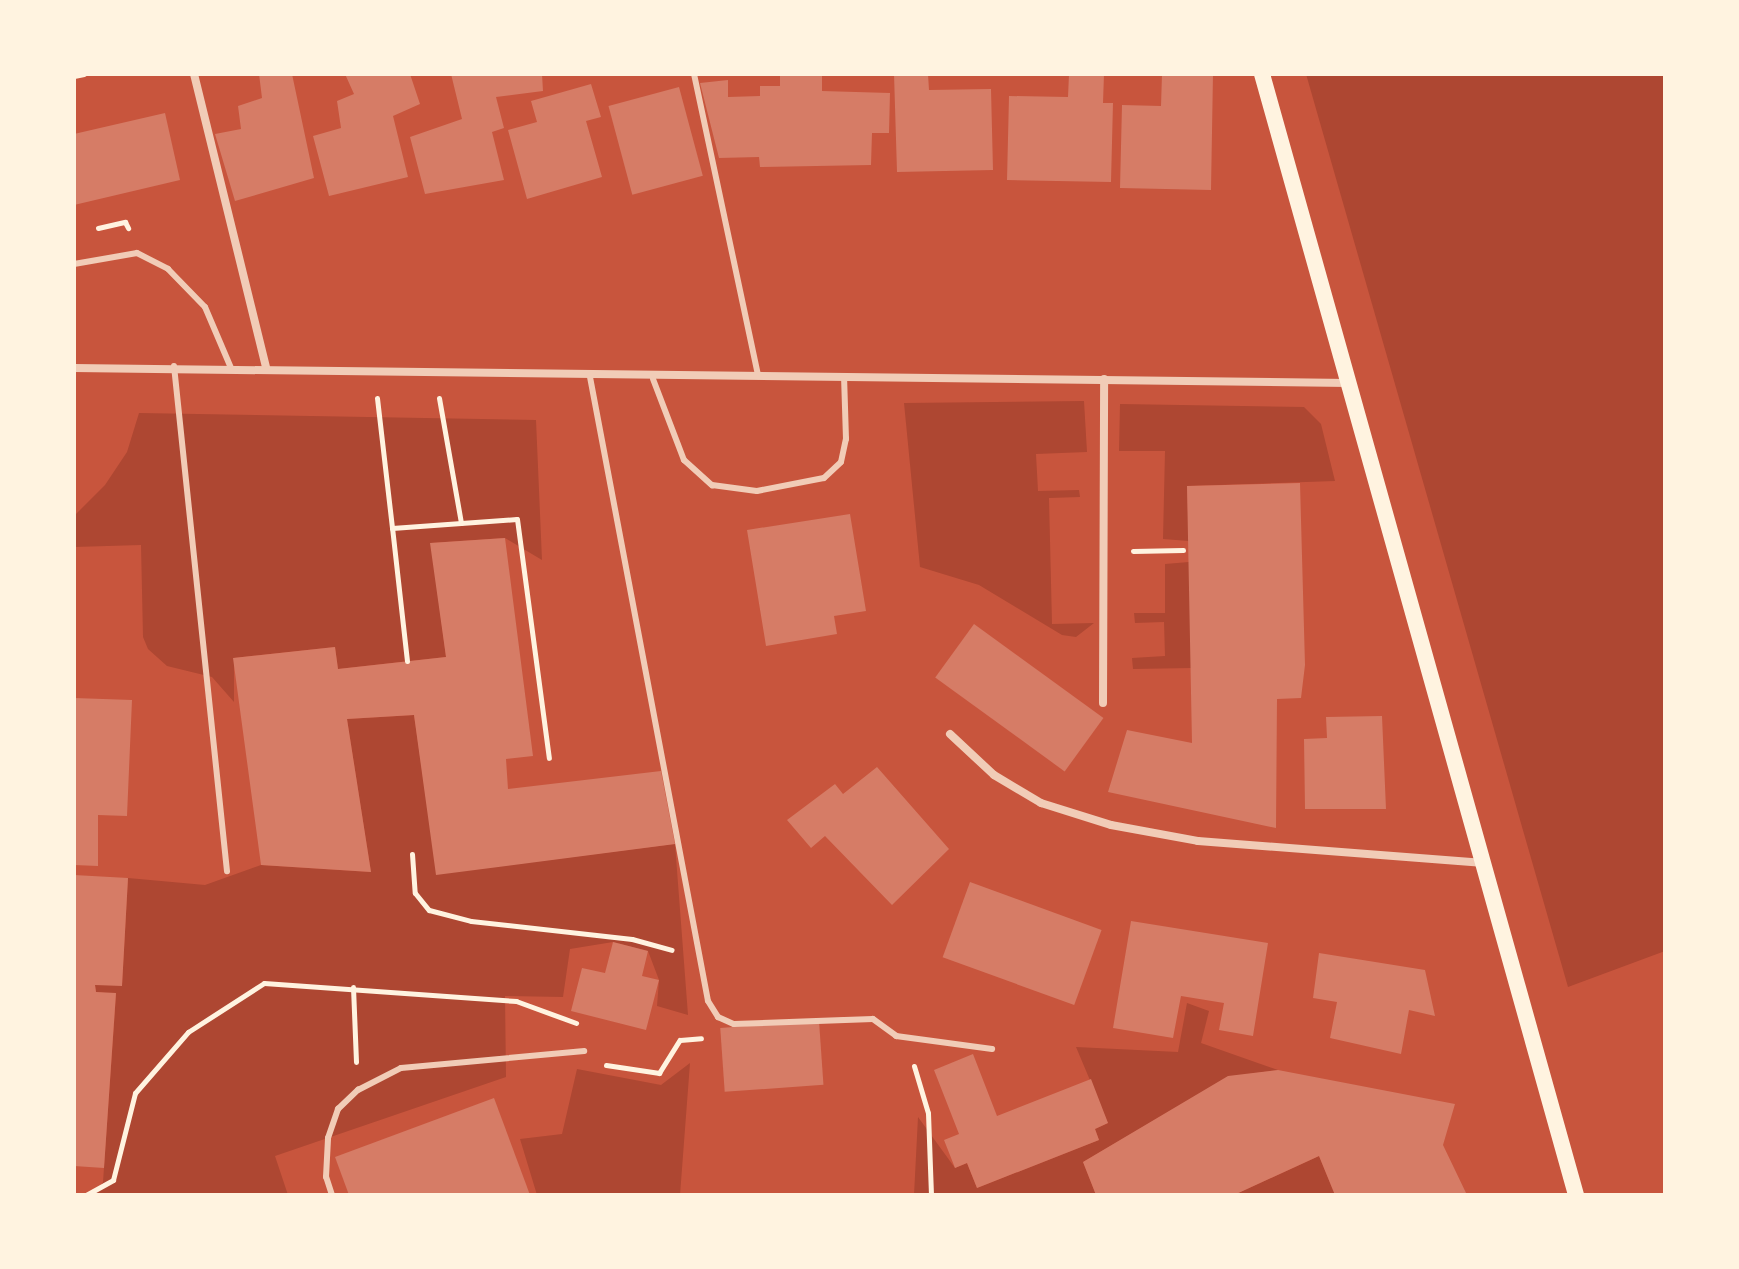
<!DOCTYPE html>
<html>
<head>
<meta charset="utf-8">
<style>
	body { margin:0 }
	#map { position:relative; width:1739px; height:1269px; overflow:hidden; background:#c8553d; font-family:"Varela Round",sans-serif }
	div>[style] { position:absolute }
	.green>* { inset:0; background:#ae4732 }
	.building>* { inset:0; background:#d67c66; transform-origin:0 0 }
	.path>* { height:5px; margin:-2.5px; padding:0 2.5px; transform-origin:2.5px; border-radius:2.5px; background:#fff3e0 }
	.service>* { height:6px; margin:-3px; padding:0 3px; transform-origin:3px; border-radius:3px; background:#f1ccb7 }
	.minor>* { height:8px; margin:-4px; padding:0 4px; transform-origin:4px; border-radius:4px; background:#f1ccb7 }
	.secondary>* { height:16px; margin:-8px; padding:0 8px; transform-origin:8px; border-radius:8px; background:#fff3e0 }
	span { translate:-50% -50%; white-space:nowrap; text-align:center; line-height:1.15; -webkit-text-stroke:7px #fff3e0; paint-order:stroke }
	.frame { position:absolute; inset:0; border:76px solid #fff3e0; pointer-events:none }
</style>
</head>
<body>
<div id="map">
	<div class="green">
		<i style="clip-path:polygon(1306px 74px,1665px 74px,1665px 951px,1568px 987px)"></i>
		<i style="clip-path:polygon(1084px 401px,1087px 452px,1036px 454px,1038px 491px,1079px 490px,1080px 497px,1049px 498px,1052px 624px,1094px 623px,1076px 637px,1062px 635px,979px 585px,920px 567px,904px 403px)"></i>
		<i style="clip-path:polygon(1120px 404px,1304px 407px,1321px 424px,1335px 481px,1187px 486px,1189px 541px,1163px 539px,1165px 451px,1119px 451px)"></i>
		<i style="clip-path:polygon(139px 413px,536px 420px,542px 560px,505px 538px,431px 543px,446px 657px,338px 669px,335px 647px,234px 658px,234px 702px,212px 677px,167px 666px,148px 649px,143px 637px,141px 545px,74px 547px,74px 516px,105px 485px,127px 452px)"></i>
		<i style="clip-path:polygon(1189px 562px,1192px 668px,1133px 669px,1132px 658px,1165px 656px,1164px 622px,1135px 623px,1134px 613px,1165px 613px,1165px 564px)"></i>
		<i style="clip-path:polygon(414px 715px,437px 874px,675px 844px,688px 1015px,657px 1006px,659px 980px,648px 951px,613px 942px,570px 949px,563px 997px,505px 996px,506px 1077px,275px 1156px,288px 1195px,95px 1195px,103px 1182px,116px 994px,96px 992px,95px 985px,122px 985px,128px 878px,205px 885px,261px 865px,371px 872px,347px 719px)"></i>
		<i style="clip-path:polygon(1187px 1003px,1209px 1011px,1201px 1043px,1278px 1070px,1228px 1077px,1083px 1162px,1096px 1195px,914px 1195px,918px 1117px,955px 1168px,967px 1163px,977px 1188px,1099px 1140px,1095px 1129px,1108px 1123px,1076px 1047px,1178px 1052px)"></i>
		<i style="clip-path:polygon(690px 1063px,680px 1195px,537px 1195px,520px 1139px,562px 1134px,577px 1069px,661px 1085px)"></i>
		<i style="clip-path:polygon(1319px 1156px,1335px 1195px,1234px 1195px)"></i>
	</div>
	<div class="building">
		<i style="clip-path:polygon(259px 74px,292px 74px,314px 178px,235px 201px,215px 134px,241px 129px,238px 106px,262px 98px)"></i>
		<i style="clip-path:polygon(345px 74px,410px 74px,420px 104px,393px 116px,408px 177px,329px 196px,313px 136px,341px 128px,337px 101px,354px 94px)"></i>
		<i style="clip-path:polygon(451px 74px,542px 74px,543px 91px,496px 97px,504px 128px,492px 132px,504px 180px,425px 194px,410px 137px,462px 119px)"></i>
		<i style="clip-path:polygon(894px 74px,928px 74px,929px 90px,991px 89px,993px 170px,897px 172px)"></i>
		<i style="clip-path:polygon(1069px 74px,1104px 74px,1103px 103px,1113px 103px,1111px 182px,1007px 180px,1009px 96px,1068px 97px)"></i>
		<i style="clip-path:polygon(1162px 74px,1213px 74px,1211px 190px,1120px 188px,1122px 105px,1161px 106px)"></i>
		<i style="clip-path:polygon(780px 76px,822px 76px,822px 91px,890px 93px,889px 133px,872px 133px,871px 165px,760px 167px,759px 157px,719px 158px,700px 83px,728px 80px,728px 97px,760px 96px,760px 86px,780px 86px)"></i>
		<i style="clip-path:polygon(591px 84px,601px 117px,586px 121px,602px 177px,527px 199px,508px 130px,537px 122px,531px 101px)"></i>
		<i style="left:679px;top:87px;width:92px;height:73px;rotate:75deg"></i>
		<i style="clip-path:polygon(165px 113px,180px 180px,74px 205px,74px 134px)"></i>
		<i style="clip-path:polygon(1300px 483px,1305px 665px,1301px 698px,1277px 699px,1276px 828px,1108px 792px,1127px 730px,1192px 743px,1187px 486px)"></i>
		<i style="clip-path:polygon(850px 514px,866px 611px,834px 616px,837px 634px,766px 646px,747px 530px)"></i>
		<i style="clip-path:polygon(505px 538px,533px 756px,506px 759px,508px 789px,661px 771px,675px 844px,436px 875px,414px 715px,347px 719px,371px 872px,261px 865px,233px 658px,335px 647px,338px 669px,446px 657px,430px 543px)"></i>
		<i style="left:974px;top:624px;width:160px;height:66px;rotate:36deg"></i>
		<i style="clip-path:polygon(74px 698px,132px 700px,127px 816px,98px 815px,98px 866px,74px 865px)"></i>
		<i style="clip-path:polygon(1382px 716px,1386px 809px,1305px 809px,1304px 739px,1327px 738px,1326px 717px)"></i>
		<i style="clip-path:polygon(877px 767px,949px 849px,892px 905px,825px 836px,811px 848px,787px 820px,835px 784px,843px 794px)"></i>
		<i style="clip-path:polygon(74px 875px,128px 878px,122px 986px,95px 985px,96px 992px,116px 993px,104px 1168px,74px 1166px)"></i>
		<i style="left:970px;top:882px;width:140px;height:80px;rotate:20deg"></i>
		<i style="clip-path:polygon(1131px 921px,1268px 943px,1253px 1036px,1219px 1030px,1224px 1003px,1181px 996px,1173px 1038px,1113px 1028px)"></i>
		<i style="clip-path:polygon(613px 942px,648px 951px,642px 976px,659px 980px,646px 1030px,571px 1011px,582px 968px,605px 973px)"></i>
		<i style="clip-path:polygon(1319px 953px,1425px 970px,1435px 1016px,1409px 1010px,1401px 1054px,1330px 1038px,1337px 1002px,1313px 998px)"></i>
		<i style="left:819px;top:1021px;width:64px;height:99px;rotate:86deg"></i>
		<i style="clip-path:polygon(973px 1054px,997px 1116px,1091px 1079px,1108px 1123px,1095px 1129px,1099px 1140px,977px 1188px,967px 1163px,955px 1168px,944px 1140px,959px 1134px,934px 1070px)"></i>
		<i style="clip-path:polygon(1278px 1070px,1455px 1104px,1443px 1145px,1467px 1195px,1335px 1195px,1319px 1156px,1234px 1195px,1096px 1195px,1083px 1162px,1228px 1076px)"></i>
		<i style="clip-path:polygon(494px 1098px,530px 1195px,349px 1195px,335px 1157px)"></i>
	</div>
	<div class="path">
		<i style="left:74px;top:76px;width:10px;rotate:-11deg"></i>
		<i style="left:98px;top:228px;width:28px;rotate:-13deg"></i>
		<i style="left:125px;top:222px;width:7px;rotate:63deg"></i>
		<i style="left:377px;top:398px;width:131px;rotate:83.4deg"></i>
		<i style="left:439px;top:398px;width:127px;rotate:80deg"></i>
		<i style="left:1133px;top:551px;width:50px;rotate:-1.1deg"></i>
		<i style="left:407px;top:661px;width:134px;rotate:-96.4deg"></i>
		<i style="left:392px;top:528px;width:125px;rotate:-4.1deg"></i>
		<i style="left:517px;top:519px;width:241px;rotate:82.4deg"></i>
		<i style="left:412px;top:854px;width:39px;rotate:86deg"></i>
		<i style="left:415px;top:893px;width:22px;rotate:51deg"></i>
		<i style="left:429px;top:910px;width:43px;rotate:14.7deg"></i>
		<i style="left:471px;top:921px;width:162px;rotate:6.4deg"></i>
		<i style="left:632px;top:939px;width:41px;rotate:15.4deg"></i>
		<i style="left:353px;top:987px;width:75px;rotate:87.7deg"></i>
		<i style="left:606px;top:1065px;width:54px;rotate:8.6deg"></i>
		<i style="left:659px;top:1073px;width:39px;rotate:-58deg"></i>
		<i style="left:680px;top:1040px;width:21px;rotate:-5deg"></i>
		<i style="left:914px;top:1066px;width:49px;rotate:73.4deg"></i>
		<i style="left:928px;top:1113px;width:82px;rotate:87.9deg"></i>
		<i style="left:86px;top:1195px;width:31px;rotate:-29deg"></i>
		<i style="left:113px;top:1180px;width:90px;rotate:-75.8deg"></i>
		<i style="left:135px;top:1093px;width:81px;rotate:-49deg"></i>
		<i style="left:188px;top:1032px;width:90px;rotate:-32.8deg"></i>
		<i style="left:264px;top:983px;width:253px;rotate:4.1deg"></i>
		<i style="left:516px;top:1001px;width:64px;rotate:20.1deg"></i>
	</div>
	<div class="service">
		<i style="left:694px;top:74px;width:309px;rotate:78deg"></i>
		<i style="left:74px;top:264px;width:64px;rotate:-9.9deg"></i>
		<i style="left:137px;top:253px;width:35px;rotate:27deg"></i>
		<i style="left:168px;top:269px;width:53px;rotate:45.8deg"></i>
		<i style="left:205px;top:307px;width:66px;rotate:66.9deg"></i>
		<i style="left:174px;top:366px;width:508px;rotate:84.01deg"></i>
		<i style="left:590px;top:377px;width:635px;rotate:79.29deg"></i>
		<i style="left:708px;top:1001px;width:19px;rotate:58deg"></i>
		<i style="left:718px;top:1017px;width:17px;rotate:24deg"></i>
		<i style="left:734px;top:1024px;width:139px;rotate:-2.1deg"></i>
		<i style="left:873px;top:1019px;width:29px;rotate:36deg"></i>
		<i style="left:896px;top:1036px;width:97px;rotate:7.7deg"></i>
		<i style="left:653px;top:379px;width:87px;rotate:69.1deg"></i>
		<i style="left:684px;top:460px;width:38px;rotate:42deg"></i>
		<i style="left:712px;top:485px;width:45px;rotate:7.6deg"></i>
		<i style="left:757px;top:491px;width:68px;rotate:-11deg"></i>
		<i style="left:824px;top:478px;width:23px;rotate:-43deg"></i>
		<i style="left:841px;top:462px;width:24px;rotate:-78deg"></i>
		<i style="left:846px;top:439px;width:63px;rotate:-91.8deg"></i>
		<i style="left:332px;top:1195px;width:19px;rotate:-108deg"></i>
		<i style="left:326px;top:1177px;width:39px;rotate:-87deg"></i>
		<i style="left:328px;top:1138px;width:31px;rotate:-71deg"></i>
		<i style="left:338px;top:1109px;width:28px;rotate:-44deg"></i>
		<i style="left:358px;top:1090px;width:48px;rotate:-27.1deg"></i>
		<i style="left:401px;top:1068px;width:184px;rotate:-5.3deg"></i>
	</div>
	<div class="minor">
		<i style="left:194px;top:74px;width:303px;rotate:76.2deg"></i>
		<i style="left:74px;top:368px;width:1275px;rotate:0.67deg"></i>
		<i style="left:1103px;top:703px;width:324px;rotate:-89.8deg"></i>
		<i style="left:950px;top:734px;width:60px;rotate:43deg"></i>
		<i style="left:994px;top:775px;width:55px;rotate:30.8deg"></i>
		<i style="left:1041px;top:803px;width:73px;rotate:17.4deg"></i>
		<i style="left:1111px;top:825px;width:88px;rotate:10.4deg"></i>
		<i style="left:1198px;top:841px;width:287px;rotate:4.4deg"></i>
	</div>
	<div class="secondary">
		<i style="left:1262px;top:74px;width:1164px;rotate:74.35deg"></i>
	</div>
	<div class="frame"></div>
</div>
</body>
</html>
